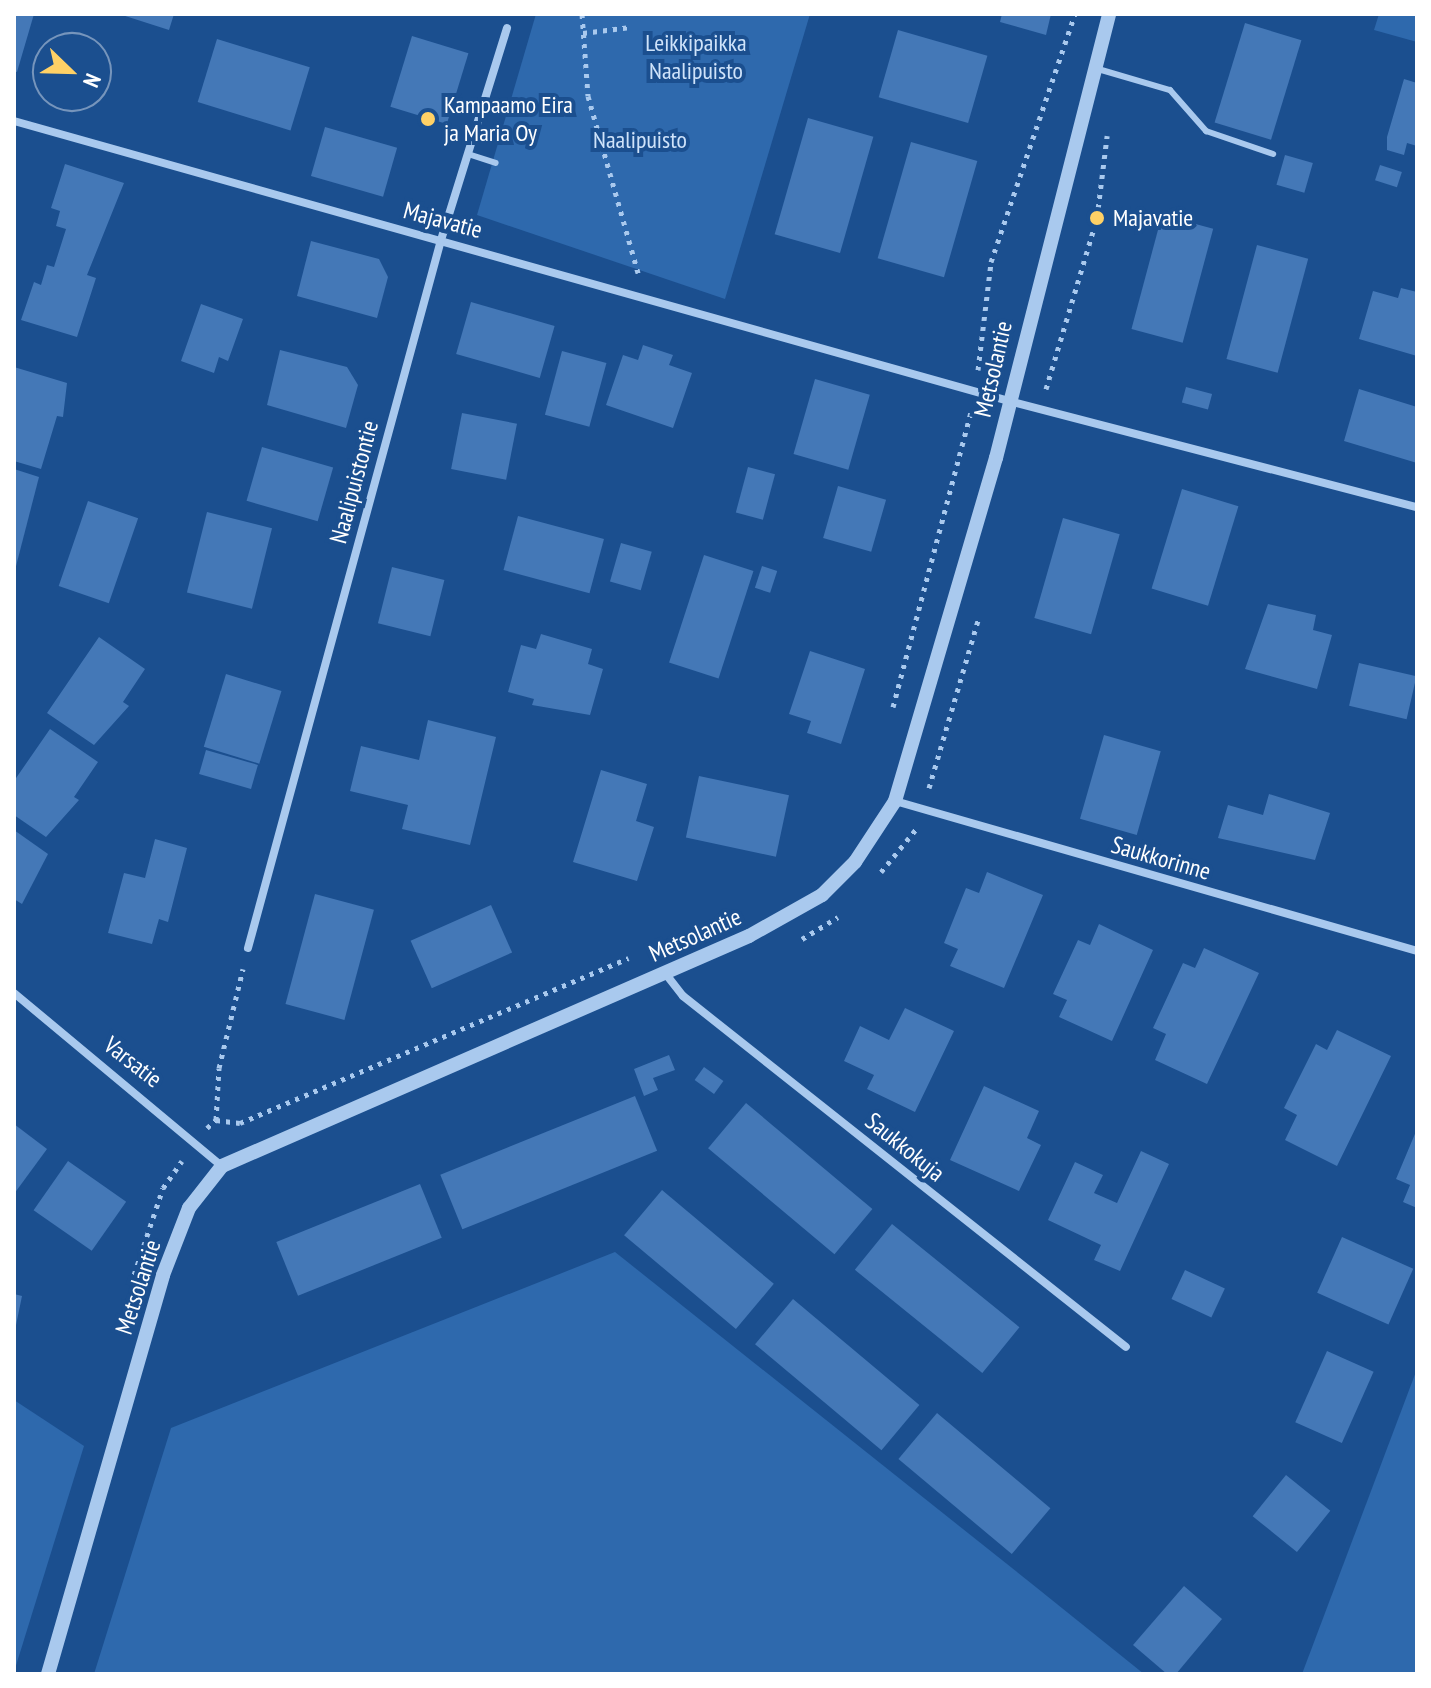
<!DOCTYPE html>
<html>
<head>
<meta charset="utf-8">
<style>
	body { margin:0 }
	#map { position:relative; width:1431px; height:1688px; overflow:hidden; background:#1b4f8f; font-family:"PT Sans Narrow",sans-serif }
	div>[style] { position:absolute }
	.green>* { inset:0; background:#2e69ad }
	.building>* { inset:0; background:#4478b7; transform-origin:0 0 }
	.path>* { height:5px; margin-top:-2.5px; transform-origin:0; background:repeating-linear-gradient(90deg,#a9c9ee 0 4px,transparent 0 10px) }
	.service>* { height:6px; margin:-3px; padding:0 3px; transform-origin:3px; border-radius:3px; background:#a9c9ee }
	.minor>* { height:8px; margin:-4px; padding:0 4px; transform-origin:4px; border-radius:4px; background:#a9c9ee }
	.tertiary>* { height:14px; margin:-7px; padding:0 7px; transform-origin:7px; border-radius:7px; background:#a9c9ee }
	.dots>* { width:22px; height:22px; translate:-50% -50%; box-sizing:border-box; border:4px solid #1b4f8f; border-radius:50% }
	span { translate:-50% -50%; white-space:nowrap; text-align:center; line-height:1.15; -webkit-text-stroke:8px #1b4f8f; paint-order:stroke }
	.park-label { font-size:24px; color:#cfe3fa }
	.poi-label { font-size:24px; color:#fff }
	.left { translate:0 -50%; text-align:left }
	.street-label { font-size:24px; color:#fff }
	.frame { position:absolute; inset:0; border:16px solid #fff; pointer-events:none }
	.north { position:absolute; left:32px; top:32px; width:80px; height:80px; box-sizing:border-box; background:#1b4f8f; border:2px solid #7695bc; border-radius:50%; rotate:113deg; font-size:22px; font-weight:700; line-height:32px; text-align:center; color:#fff }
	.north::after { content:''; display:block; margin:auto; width:28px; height:36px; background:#ffd166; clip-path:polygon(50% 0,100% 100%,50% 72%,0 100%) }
</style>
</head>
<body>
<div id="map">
	<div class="green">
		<i style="clip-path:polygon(536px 14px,810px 14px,725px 299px,477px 215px)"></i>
		<i style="clip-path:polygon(1379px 14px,1417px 14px,1417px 42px,1374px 30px)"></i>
		<i style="clip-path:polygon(615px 1252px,1037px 1588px,1144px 1674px,94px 1674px,171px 1428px)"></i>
		<i style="clip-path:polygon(1417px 1369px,1417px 1674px,1302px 1674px)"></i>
		<i style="clip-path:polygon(14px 1400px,84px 1446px,14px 1672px)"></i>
	</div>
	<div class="building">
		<i style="clip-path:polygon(14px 14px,34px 14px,17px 72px,14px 71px)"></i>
		<i style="clip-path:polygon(119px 14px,174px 14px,169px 30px)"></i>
		<i style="clip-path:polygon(1002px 14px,1051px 14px,1046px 35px,1000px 22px)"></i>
		<i style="left:1245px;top:23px;width:59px;height:104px;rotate:17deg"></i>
		<i style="left:898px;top:30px;width:93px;height:70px;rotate:16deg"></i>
		<i style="left:412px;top:36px;width:59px;height:74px;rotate:17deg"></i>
		<i style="left:217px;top:39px;width:97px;height:66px;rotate:17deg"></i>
		<i style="clip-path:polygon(1404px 79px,1417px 83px,1417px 146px,1407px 143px,1404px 155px,1387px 150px,1387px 137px)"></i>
		<i style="left:808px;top:118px;width:68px;height:121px;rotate:16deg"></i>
		<i style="left:325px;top:127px;width:75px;height:51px;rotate:16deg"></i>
		<i style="left:911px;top:142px;width:69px;height:121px;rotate:16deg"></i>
		<i style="left:1285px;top:155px;width:29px;height:31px;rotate:16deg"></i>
		<i style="clip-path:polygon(65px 164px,124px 183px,87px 275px,96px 278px,77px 337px,21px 320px,34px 282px,41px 285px,47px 265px,54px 267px,66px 229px,56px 226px,60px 211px,51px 208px)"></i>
		<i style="left:1380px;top:165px;width:23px;height:16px;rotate:18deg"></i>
		<i style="left:1162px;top:215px;width:53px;height:118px;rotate:15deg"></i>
		<i style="clip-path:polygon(311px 241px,379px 259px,388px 277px,377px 318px,297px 296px)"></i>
		<i style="left:1257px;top:245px;width:53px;height:118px;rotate:15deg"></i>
		<i style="clip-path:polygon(1401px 288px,1417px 292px,1417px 356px,1359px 339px,1373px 291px,1398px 298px)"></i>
		<i style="left:471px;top:302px;width:87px;height:54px;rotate:16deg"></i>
		<i style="clip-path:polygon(201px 304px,243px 319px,228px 361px,219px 357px,214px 373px,181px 361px)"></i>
		<i style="clip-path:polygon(643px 345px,673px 355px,669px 365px,692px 373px,673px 428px,606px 405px,623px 355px,638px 360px)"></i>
		<i style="clip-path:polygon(280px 350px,347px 367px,358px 385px,346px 428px,267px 405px)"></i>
		<i style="left:562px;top:351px;width:46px;height:66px;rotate:15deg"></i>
		<i style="clip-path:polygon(14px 367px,67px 383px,63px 417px,57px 416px,41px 469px,14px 461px)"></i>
		<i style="left:815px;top:379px;width:57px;height:78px;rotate:16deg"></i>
		<i style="left:1186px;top:387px;width:27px;height:16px;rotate:15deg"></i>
		<i style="clip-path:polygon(1359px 389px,1417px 407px,1417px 463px,1344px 441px)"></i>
		<i style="left:462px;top:413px;width:56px;height:57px;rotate:11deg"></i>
		<i style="left:262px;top:447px;width:74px;height:56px;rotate:16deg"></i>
		<i style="left:748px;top:467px;width:28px;height:47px;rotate:15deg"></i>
		<i style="clip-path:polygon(14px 469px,39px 477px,15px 570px,14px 570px)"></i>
		<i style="left:838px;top:486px;width:50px;height:54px;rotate:16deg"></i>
		<i style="left:1182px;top:489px;width:59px;height:104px;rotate:17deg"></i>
		<i style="left:88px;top:501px;width:53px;height:90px;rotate:19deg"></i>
		<i style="left:207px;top:512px;width:67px;height:83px;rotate:14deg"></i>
		<i style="left:518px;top:516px;width:89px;height:56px;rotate:15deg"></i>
		<i style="left:1063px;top:518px;width:59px;height:104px;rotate:16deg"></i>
		<i style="left:621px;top:543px;width:32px;height:40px;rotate:16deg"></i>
		<i style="left:704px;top:555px;width:52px;height:113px;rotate:18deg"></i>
		<i style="left:762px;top:566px;width:16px;height:23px;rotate:18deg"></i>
		<i style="left:392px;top:567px;width:54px;height:58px;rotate:14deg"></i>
		<i style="clip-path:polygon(1268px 604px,1316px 615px,1313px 630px,1332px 635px,1317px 689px,1245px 669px)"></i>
		<i style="clip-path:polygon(541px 634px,592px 649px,588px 664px,603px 669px,590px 715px,532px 705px,534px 699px,508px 692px,521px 645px,536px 649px)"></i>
		<i style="clip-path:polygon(99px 637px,145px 669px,123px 702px,129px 706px,94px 745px,47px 713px)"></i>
		<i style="clip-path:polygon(810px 651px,865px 669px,841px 744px,807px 733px,811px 721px,789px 714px)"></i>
		<i style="left:1359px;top:663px;width:59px;height:44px;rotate:13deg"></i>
		<i style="left:226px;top:674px;width:58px;height:76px;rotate:17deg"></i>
		<i style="clip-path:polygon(428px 720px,496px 737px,470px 845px,402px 829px,408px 805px,350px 791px,361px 746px,419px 760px)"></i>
		<i style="clip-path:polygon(50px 729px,98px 762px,74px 797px,79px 800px,46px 837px,14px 815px,14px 781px)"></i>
		<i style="left:1104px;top:735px;width:59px;height:87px;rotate:16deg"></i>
		<i style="left:206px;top:750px;width:54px;height:25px;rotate:16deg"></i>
		<i style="clip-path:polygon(601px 770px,647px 784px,636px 821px,654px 827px,637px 881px,573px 862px)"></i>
		<i style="left:699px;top:776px;width:92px;height:63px;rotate:12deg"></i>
		<i style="clip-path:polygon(1269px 794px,1330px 813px,1315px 860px,1218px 838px,1228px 805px,1263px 815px)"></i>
		<i style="clip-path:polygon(14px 830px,48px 854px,22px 904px,14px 899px)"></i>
		<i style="clip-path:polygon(155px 839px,187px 848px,168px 922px,159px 919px,152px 944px,108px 933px,124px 873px,145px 878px)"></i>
		<i style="clip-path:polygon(987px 872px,1043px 895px,1004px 988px,950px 966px,958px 949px,944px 943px,966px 888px,979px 893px)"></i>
		<i style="left:315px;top:894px;width:61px;height:114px;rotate:15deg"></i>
		<i style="left:491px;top:905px;width:52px;height:88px;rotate:66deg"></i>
		<i style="clip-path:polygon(1099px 924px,1153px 950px,1112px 1041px,1059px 1017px,1067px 1000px,1053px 994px,1078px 940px,1090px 945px)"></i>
		<i style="clip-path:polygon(1204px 948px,1259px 973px,1207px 1084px,1155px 1060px,1166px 1034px,1153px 1028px,1183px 963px,1195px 968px)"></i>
		<i style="clip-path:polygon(905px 1008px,954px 1031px,915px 1112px,867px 1089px,874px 1075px,844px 1061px,860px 1026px,889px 1040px)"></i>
		<i style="clip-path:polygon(1337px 1030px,1391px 1056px,1337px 1166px,1285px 1140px,1297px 1115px,1284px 1108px,1316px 1044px,1327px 1050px)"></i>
		<i style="clip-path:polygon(669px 1055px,675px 1070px,653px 1078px,658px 1090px,644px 1096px,634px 1069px)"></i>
		<i style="left:704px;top:1067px;width:24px;height:16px;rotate:36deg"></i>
		<i style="clip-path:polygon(984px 1086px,1039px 1111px,1027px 1138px,1041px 1145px,1019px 1191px,950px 1160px)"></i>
		<i style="left:635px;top:1096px;width:59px;height:210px;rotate:68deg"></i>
		<i style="left:746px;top:1103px;width:165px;height:59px;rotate:40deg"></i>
		<i style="clip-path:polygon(14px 1124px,47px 1149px,14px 1194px)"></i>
		<i style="clip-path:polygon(1417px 1129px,1417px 1208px,1403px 1202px,1410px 1185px,1396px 1179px)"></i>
		<i style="clip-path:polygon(1141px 1151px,1169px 1164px,1120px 1271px,1094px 1260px,1101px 1245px,1048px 1220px,1075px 1162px,1103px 1175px,1094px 1193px,1117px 1203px)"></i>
		<i style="left:68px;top:1161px;width:71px;height:60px;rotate:35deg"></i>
		<i style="left:420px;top:1184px;width:58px;height:155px;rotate:68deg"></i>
		<i style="left:662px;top:1190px;width:146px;height:59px;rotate:40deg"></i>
		<i style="left:892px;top:1224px;width:164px;height:59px;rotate:39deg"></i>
		<i style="left:1342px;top:1237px;width:78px;height:61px;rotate:24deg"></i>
		<i style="left:1185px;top:1270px;width:44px;height:32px;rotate:25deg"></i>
		<i style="clip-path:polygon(14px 1294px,22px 1296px,15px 1330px,14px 1330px)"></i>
		<i style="left:793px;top:1299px;width:165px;height:59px;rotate:40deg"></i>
		<i style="left:1327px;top:1351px;width:51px;height:78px;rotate:24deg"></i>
		<i style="left:937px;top:1413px;width:148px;height:60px;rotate:40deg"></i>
		<i style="left:1286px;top:1475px;width:57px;height:53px;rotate:39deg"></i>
		<i style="clip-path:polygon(1184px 1586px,1222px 1619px,1176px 1674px,1167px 1674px,1133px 1645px)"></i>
	</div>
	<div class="path">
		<i style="left:582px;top:14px;width:82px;rotate:85.8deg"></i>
		<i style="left:588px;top:96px;width:184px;rotate:74.2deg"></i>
		<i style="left:583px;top:33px;width:48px;rotate:-7.1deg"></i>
		<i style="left:978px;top:370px;width:109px;rotate:-83.1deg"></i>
		<i style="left:991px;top:262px;width:262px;rotate:-71.3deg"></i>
		<i style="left:1046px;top:389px;width:178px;rotate:-73.4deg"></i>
		<i style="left:1097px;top:218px;width:83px;rotate:-83deg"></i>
		<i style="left:893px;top:707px;width:306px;rotate:-75.2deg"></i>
		<i style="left:929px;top:788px;width:178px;rotate:-73.7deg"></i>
		<i style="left:881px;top:872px;width:57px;rotate:-50.7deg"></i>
		<i style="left:802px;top:939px;width:42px;rotate:-31.4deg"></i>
		<i style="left:216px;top:1120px;width:52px;rotate:-86.7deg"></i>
		<i style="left:219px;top:1068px;width:102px;rotate:-76.4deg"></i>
		<i style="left:207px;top:1128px;width:12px;rotate:-42deg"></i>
		<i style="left:216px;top:1120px;width:24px;rotate:7deg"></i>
		<i style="left:240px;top:1123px;width:422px;rotate:-23deg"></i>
		<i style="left:131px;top:1284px;width:101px;rotate:-71.6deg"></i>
		<i style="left:163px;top:1188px;width:33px;rotate:-55deg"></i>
	</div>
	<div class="service">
		<i style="left:1098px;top:69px;width:75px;rotate:16.3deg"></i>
		<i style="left:1170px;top:90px;width:55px;rotate:48.7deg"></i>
		<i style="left:1206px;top:131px;width:71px;rotate:18.9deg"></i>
		<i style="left:468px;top:154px;width:29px;rotate:18deg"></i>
	</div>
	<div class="minor">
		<i style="left:14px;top:121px;width:1034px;rotate:15.72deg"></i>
		<i style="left:1009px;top:401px;width:422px;rotate:14.6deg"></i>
		<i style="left:895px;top:801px;width:543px;rotate:16.03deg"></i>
		<i style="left:248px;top:948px;width:734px;rotate:-74.75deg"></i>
		<i style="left:441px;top:240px;width:222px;rotate:-72.7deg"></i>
		<i style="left:665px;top:973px;width:29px;rotate:52deg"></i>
		<i style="left:683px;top:996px;width:565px;rotate:38.39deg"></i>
		<i style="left:14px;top:993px;width:271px;rotate:39.8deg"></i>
	</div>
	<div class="tertiary">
		<i style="left:48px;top:1674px;width:415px;rotate:-73.9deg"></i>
		<i style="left:163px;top:1275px;width:72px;rotate:-68.8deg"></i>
		<i style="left:189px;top:1208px;width:53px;rotate:-51.8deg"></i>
		<i style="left:222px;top:1166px;width:575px;rotate:-23.58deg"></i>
		<i style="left:749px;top:936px;width:84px;rotate:-29.3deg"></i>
		<i style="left:822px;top:895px;width:47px;rotate:-45deg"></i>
		<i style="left:855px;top:862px;width:73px;rotate:-56.7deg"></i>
		<i style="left:895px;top:801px;width:358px;rotate:-73.6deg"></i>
		<i style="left:996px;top:458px;width:458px;rotate:-75.7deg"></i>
	</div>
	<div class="dots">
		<i style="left:428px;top:119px;background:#ffd166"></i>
		<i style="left:1097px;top:218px;background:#ffd166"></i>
	</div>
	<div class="park-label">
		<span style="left:696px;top:57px">Leikkipaikka<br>Naalipuisto</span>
		<span style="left:640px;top:140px">Naalipuisto</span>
	</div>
	<div class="poi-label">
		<span class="left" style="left:444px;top:119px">Kampaamo Eira<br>ja Maria Oy</span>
		<span class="left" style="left:1113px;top:218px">Majavatie</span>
	</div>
	<div class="street-label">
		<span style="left:443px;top:220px;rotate:15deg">Majavatie</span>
		<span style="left:993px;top:369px;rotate:-77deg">Metsolantie</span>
		<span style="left:354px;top:482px;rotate:-75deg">Naalipuistontie</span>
		<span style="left:1161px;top:858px;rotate:16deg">Saukkorinne</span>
		<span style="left:695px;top:935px;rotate:-24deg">Metsolantie</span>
		<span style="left:133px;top:1062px;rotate:38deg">Varsatie</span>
		<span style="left:905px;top:1147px;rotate:39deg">Saukkokuja</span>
		<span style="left:138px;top:1287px;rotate:-72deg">Metsolantie</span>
	</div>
	<div class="frame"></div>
	<div class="north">N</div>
</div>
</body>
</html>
